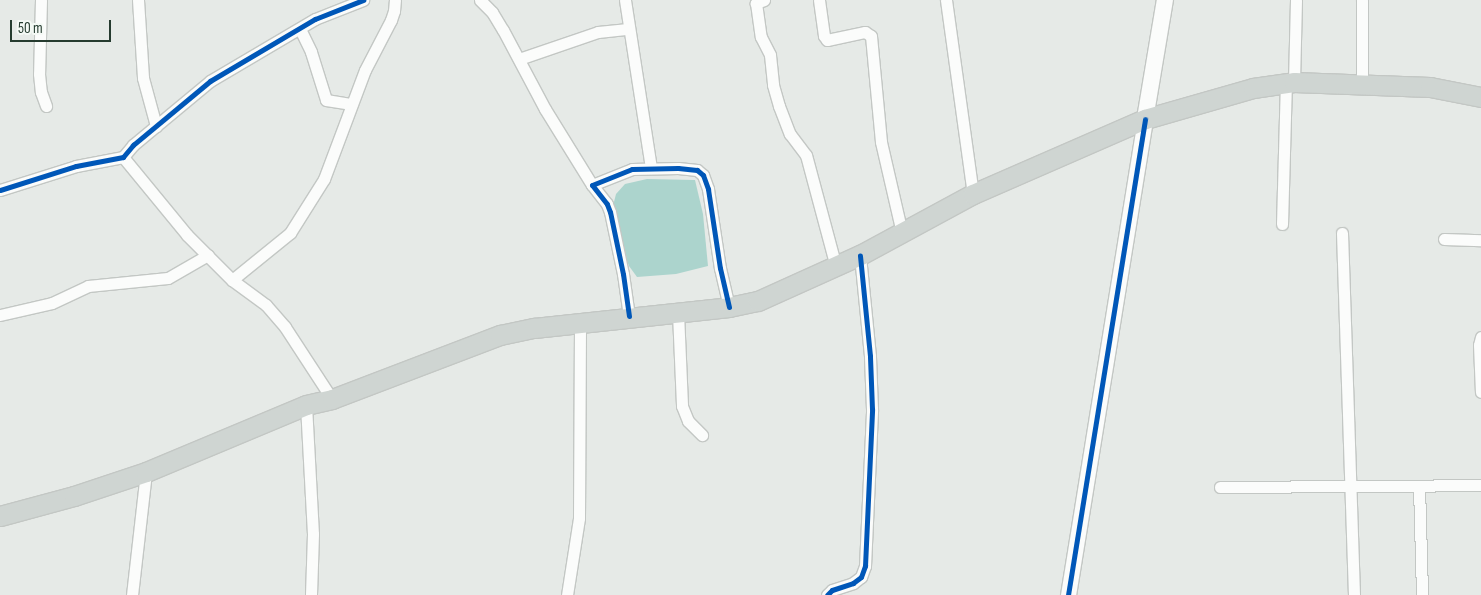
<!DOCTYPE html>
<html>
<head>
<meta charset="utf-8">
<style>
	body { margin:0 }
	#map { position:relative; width:1481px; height:595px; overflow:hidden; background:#e6eae7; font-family:"Sofia Sans Condensed",sans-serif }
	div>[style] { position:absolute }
	.water>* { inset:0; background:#acd4cd }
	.roads { filter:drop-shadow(1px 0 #c3c7c4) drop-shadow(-1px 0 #c3c7c4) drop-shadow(0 1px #c3c7c4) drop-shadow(0 -1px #c3c7c4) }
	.minor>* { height:11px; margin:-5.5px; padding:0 5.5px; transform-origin:5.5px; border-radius:5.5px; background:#fbfcfb }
	.tertiary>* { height:15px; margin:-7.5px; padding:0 7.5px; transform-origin:7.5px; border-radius:7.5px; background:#fbfcfb }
	.secondary>* { height:16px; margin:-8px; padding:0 8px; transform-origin:8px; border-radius:8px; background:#fbfcfb }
	.primary>* { height:19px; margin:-9.5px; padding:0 9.5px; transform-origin:9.5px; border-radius:9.5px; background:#cfd5d2 }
	.cycleway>* { height:5px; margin:-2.5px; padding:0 2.5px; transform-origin:2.5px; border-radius:2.5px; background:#0057b8 }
	span { translate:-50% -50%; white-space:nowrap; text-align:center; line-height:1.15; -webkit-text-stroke:4px #f4f9f5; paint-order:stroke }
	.scale { position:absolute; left:10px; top:20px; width:101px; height:22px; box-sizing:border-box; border:2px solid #253b2f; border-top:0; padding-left:6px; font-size:15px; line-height:18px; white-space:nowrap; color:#253b2f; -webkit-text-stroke:4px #f4f9f5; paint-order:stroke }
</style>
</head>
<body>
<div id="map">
	<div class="water">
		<i style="clip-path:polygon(647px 179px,695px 180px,703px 214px,708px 266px,676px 274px,637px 277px,629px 266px,620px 241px,613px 206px,616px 194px,625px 184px)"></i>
	</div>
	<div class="roads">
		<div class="minor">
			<i style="left:41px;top:0;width:74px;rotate:91.5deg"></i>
			<i style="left:39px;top:74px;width:18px;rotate:84deg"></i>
			<i style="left:41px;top:92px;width:15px;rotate:70deg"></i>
			<i style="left:138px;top:0;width:78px;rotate:86.3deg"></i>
			<i style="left:143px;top:78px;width:50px;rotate:74.8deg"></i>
			<i style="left:480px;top:0;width:17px;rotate:45deg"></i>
			<i style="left:492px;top:12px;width:21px;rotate:59deg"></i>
			<i style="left:503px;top:30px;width:89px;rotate:62deg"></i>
			<i style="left:545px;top:109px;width:89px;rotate:58.3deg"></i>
			<i style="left:625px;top:0;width:170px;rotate:81.2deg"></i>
			<i style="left:764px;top:0;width:9px;rotate:159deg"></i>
			<i style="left:756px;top:3px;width:34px;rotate:82deg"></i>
			<i style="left:761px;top:37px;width:20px;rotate:63deg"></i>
			<i style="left:770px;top:55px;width:30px;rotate:84deg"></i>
			<i style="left:773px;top:85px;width:22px;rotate:74deg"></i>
			<i style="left:779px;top:106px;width:30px;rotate:69deg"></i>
			<i style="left:790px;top:134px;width:26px;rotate:53deg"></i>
			<i style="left:806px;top:155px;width:116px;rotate:75deg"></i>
			<i style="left:819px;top:0;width:36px;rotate:82deg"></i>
			<i style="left:824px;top:36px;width:5px;rotate:53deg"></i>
			<i style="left:827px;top:40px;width:39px;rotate:-12deg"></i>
			<i style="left:865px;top:32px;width:7px;rotate:34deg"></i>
			<i style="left:871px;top:36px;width:106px;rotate:84.6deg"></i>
			<i style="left:881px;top:142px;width:93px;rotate:77deg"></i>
			<i style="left:946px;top:0;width:196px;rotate:82.1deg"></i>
			<i style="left:300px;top:29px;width:25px;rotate:64deg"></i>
			<i style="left:311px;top:52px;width:50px;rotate:72.6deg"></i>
			<i style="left:326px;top:100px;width:26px;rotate:9deg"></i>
			<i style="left:519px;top:59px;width:83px;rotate:-18.9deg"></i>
			<i style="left:598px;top:32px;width:30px;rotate:-6deg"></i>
			<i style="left:1294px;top:82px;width:82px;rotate:-88.6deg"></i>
			<i style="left:1362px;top:84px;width:84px;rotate:-90deg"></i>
			<i style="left:123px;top:157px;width:101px;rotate:50.6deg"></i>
			<i style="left:187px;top:235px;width:64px;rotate:45deg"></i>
			<i style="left:232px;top:280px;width:42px;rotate:36.3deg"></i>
			<i style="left:266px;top:305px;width:29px;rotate:49deg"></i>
			<i style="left:285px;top:327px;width:86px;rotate:56.9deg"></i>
			<i style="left:0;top:190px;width:80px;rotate:-17.5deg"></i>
			<i style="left:76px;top:166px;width:48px;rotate:-10.8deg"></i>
			<i style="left:123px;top:157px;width:16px;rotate:-50deg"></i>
			<i style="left:133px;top:145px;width:100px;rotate:-39.7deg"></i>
			<i style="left:210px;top:81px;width:122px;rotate:-30.6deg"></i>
			<i style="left:315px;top:19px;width:52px;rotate:-21.6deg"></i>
			<i style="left:1282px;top:224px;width:141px;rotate:-88.4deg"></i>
			<i style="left:1342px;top:233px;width:362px;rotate:88.1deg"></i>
			<i style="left:1444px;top:239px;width:37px;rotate:2deg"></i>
			<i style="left:232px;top:280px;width:75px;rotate:-39deg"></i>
			<i style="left:290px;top:233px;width:64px;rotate:-57.8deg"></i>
			<i style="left:324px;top:179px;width:116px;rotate:-69.4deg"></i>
			<i style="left:365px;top:70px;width:56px;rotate:-62.5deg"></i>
			<i style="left:391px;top:20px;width:9px;rotate:-72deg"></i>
			<i style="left:394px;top:11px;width:11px;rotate:-85deg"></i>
			<i style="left:678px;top:313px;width:93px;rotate:87.5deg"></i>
			<i style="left:682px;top:406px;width:16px;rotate:68deg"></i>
			<i style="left:688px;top:421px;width:20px;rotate:45deg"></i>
			<i style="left:0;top:315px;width:53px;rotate:-13deg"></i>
			<i style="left:52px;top:303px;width:40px;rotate:-25deg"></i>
			<i style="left:88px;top:286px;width:80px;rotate:-5.7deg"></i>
			<i style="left:168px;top:278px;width:46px;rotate:-29.9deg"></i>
			<i style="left:629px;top:316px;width:42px;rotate:-98.1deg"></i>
			<i style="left:623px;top:274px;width:63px;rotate:-101.8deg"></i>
			<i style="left:610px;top:212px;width:9px;rotate:-111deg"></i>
			<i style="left:607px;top:204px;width:24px;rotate:-128deg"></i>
			<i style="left:592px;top:185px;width:43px;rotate:-21.8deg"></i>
			<i style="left:632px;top:169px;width:46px;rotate:-1.2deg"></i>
			<i style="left:678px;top:168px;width:19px;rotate:6deg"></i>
			<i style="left:697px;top:170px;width:8px;rotate:40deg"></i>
			<i style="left:703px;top:175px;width:15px;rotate:70deg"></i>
			<i style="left:708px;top:189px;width:80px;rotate:81.4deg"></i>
			<i style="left:720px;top:268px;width:40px;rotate:77deg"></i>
			<i style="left:1481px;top:337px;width:8px;rotate:104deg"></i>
			<i style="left:1479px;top:345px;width:47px;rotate:87.6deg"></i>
			<i style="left:306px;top:405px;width:129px;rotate:86.9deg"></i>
			<i style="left:313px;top:534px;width:61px;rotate:91.9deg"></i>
			<i style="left:1419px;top:486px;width:109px;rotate:88.4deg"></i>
			<i style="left:1220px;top:487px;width:261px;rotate:-0.4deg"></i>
			<i style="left:132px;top:595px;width:124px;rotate:-83.5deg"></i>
			<i style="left:567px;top:595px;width:78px;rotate:-81.1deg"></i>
			<i style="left:579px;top:518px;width:195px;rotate:-89.7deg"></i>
			<i style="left:827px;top:595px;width:7px;rotate:-45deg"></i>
			<i style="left:832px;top:590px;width:22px;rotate:-18deg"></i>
			<i style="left:853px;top:583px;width:10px;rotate:-37deg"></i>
			<i style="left:861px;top:577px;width:12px;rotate:-70deg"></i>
			<i style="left:865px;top:566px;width:157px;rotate:-87.4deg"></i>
			<i style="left:872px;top:409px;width:53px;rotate:-92.2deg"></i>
			<i style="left:870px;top:356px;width:101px;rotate:-95.7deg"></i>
		</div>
		<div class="tertiary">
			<i style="left:1068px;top:595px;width:482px;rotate:-80.8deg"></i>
		</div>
		<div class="secondary">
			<i style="left:1145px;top:119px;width:121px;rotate:-80.5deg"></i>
		</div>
		<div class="primary">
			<i style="left:0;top:516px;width:77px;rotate:-15.1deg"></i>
			<i style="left:74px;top:496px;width:76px;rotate:-18.4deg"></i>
			<i style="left:146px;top:472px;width:173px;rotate:-22.7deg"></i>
			<i style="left:306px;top:405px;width:27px;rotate:-13deg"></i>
			<i style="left:332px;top:399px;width:180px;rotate:-20.9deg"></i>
			<i style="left:500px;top:335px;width:35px;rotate:-12deg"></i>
			<i style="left:534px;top:328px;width:196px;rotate:-6.1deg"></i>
			<i style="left:729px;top:307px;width:30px;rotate:-12deg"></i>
			<i style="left:758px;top:301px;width:112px;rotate:-24.3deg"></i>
			<i style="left:860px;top:255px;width:128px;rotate:-28.4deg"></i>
			<i style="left:973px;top:194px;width:188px;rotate:-23.6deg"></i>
			<i style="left:1145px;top:119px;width:112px;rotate:-16deg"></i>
			<i style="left:1253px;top:88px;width:41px;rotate:-8.3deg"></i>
			<i style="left:1294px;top:82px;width:136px;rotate:2.1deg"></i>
			<i style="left:1430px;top:87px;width:52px;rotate:11.1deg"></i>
		</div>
	</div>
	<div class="cycleway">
		<i style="left:0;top:190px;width:80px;rotate:-17.5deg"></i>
		<i style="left:76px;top:166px;width:48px;rotate:-10.8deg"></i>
		<i style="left:123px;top:157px;width:16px;rotate:-50deg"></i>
		<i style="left:133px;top:145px;width:100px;rotate:-39.7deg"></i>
		<i style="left:210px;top:81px;width:122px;rotate:-30.6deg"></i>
		<i style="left:315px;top:19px;width:52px;rotate:-21.6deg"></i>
		<i style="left:629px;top:316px;width:42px;rotate:-98.1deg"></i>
		<i style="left:623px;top:274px;width:63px;rotate:-101.8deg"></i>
		<i style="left:610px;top:212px;width:9px;rotate:-111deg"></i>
		<i style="left:607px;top:204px;width:24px;rotate:-128deg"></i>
		<i style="left:592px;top:185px;width:43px;rotate:-21.8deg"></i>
		<i style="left:632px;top:169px;width:46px;rotate:-1.2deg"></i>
		<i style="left:678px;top:168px;width:19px;rotate:6deg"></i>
		<i style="left:697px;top:170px;width:8px;rotate:40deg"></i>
		<i style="left:703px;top:175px;width:15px;rotate:70deg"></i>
		<i style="left:708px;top:189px;width:80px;rotate:81.4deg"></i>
		<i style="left:720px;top:268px;width:40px;rotate:77deg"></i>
		<i style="left:827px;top:595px;width:7px;rotate:-45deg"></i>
		<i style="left:832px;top:590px;width:22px;rotate:-18deg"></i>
		<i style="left:853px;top:583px;width:10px;rotate:-37deg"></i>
		<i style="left:861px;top:577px;width:12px;rotate:-70deg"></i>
		<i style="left:865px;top:566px;width:157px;rotate:-87.4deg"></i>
		<i style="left:872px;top:409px;width:53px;rotate:-92.2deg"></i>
		<i style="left:870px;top:356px;width:101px;rotate:-95.7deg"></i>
		<i style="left:1068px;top:595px;width:482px;rotate:-80.8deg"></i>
	</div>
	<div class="scale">50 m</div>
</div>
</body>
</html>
